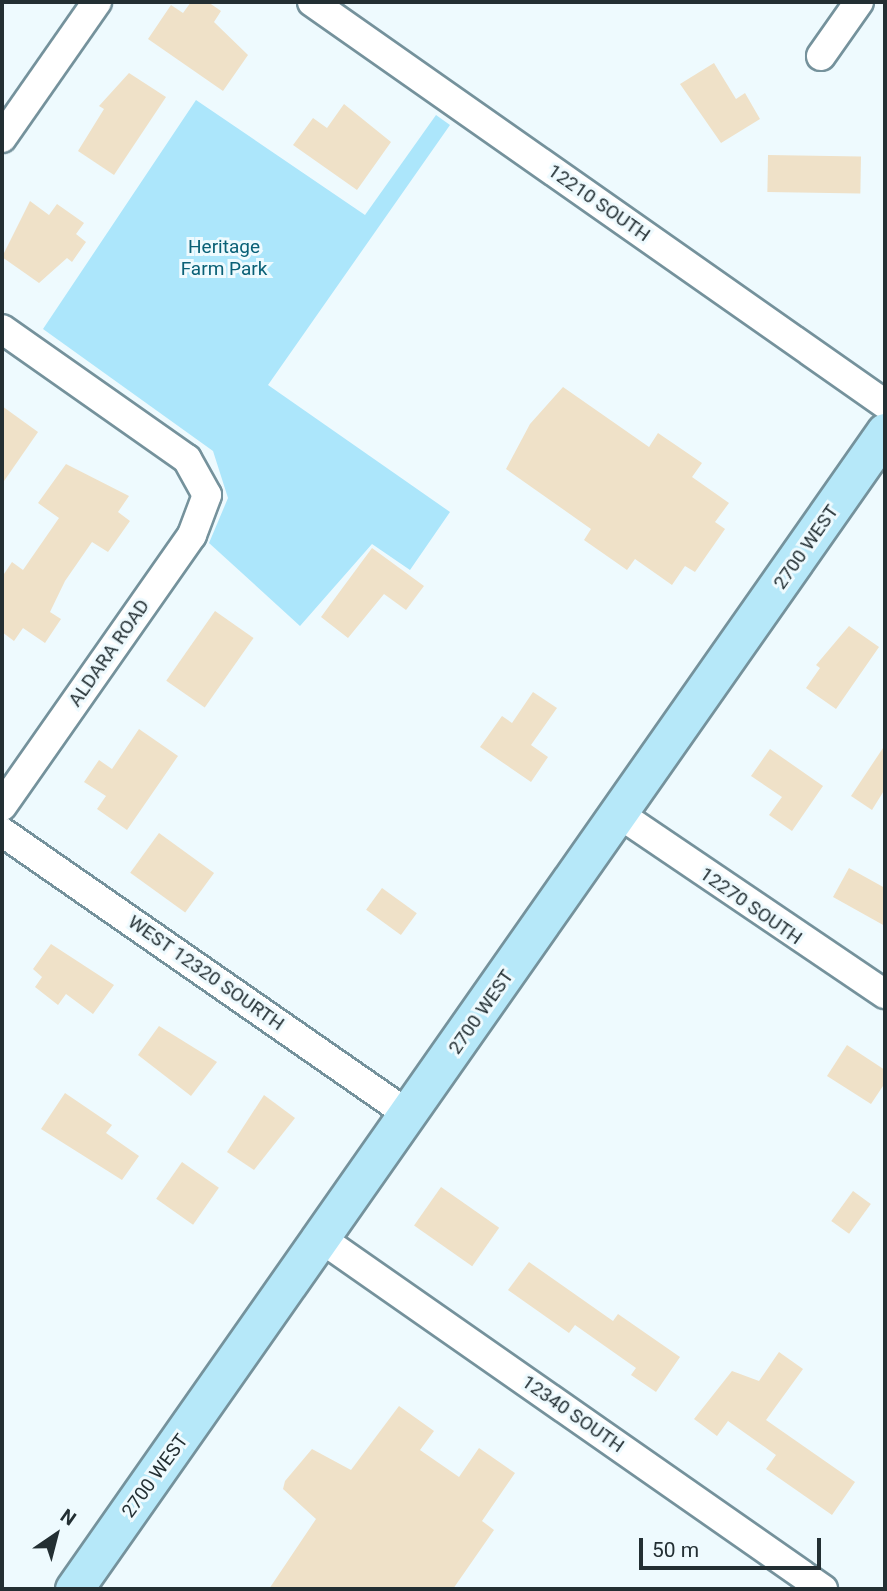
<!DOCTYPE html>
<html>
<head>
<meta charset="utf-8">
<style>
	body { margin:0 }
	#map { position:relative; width:887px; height:1591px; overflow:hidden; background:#eefafe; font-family:Roboto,sans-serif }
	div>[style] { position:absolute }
	.green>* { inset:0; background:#ace6fb }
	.building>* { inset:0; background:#efe1c8; transform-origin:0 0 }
	.roads { filter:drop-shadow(2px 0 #75929c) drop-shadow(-2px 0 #75929c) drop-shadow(0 2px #75929c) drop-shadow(0 -2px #75929c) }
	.minor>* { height:28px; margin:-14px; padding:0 14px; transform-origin:14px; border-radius:14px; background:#fff }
	.major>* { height:37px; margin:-18.5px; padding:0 18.5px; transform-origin:18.5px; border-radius:18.5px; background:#b6e8f9 }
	span { translate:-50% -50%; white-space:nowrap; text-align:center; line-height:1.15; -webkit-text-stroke:6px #eefafe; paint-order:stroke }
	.street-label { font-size:19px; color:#232f33 }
	.park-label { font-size:19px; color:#0a6076 }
	.frame { position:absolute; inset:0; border:4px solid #232f33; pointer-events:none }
	.north { position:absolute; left:21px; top:1500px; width:70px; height:70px; -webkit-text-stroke:5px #eefafe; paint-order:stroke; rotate:35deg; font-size:19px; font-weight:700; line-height:28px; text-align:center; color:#232f33 }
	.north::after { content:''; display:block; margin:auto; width:24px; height:32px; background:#232f33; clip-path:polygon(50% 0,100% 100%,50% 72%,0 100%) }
	.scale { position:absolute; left:639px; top:1538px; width:182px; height:32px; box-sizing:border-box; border:4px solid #232f33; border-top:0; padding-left:9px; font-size:21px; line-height:24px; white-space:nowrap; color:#232f33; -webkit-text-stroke:5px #eefafe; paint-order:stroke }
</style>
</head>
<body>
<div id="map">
	<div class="green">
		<i style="clip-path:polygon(196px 100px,365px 215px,436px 115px,450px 125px,268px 385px,450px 512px,410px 570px,372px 544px,300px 626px,209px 543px,228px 498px,213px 451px,43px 329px)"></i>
	</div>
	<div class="building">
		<i style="clip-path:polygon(191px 2px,208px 2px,221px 11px,214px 22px,248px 55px,223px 91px,148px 39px,171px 5px,183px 13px)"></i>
		<i style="clip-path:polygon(714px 63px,736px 99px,745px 93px,760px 119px,721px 143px,680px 84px)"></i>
		<i style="clip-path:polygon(129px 73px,166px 97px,114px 175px,78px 151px,104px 109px,99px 106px)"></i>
		<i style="clip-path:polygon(344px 104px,391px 142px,357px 190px,293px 145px,313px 118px,327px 128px)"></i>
		<i style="left:768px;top:155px;width:93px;height:37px;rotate:1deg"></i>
		<i style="clip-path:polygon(30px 201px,49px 215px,57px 204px,84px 223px,76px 234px,86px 242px,72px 262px,67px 258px,39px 283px,2px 257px)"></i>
		<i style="clip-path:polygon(563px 387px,649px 447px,658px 433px,702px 463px,692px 477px,729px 503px,715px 522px,725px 529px,695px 572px,685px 566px,672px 585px,635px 559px,627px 570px,584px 540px,591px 529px,506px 469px,530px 424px)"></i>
		<i style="clip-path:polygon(2px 406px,38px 432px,2px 484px)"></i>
		<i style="clip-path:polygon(66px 464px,129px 496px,118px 512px,130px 521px,108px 552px,92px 542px,65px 581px,50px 612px,61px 619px,45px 643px,23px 628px,14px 641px,2px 632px,2px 577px,12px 562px,23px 570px,59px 518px,38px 503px)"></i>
		<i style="clip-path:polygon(372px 548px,424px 586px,406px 610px,384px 594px,348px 638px,321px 617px)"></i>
		<i style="left:215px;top:611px;width:47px;height:85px;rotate:35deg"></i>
		<i style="clip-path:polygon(849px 626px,879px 647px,836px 709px,806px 688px,820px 668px,816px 665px)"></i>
		<i style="clip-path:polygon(533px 692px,557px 708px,531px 745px,548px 757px,531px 782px,480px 747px,502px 716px,512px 723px)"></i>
		<i style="clip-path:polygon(139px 729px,178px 756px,127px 830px,97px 809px,106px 796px,84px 782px,99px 760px,112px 769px)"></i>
		<i style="clip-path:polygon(885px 745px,885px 789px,872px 810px,851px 796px)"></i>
		<i style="clip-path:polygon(770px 749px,823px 786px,792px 831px,769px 815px,782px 797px,751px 776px)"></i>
		<i style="left:159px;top:833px;width:68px;height:49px;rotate:36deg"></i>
		<i style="clip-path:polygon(849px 868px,885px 888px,885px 926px,833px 897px)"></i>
		<i style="left:382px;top:888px;width:43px;height:27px;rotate:36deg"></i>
		<i style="clip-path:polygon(51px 944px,114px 985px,93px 1014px,66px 994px,58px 1005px,35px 987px,42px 977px,33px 969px)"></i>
		<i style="clip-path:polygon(159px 1026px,217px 1062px,191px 1096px,138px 1055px)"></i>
		<i style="clip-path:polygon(847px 1045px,885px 1070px,885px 1083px,871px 1104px,827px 1076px)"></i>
		<i style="clip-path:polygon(65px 1093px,112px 1125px,106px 1133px,139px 1156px,122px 1180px,41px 1129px)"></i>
		<i style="clip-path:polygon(264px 1095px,295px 1118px,254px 1170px,227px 1152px)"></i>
		<i style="left:182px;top:1162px;width:45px;height:45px;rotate:35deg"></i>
		<i style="left:441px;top:1187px;width:71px;height:47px;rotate:35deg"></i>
		<i style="left:853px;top:1191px;width:22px;height:37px;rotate:36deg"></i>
		<i style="clip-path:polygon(529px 1262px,613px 1321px,618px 1314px,680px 1357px,656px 1392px,631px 1375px,636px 1368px,575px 1325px,569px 1333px,508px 1290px)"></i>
		<i style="clip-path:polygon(779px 1352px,803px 1369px,766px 1420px,855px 1482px,832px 1515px,766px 1469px,776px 1455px,728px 1421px,717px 1436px,694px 1419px,732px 1371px,759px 1381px)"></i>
		<i style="clip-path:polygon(399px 1406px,434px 1431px,420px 1450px,459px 1477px,479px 1448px,515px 1473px,482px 1521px,494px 1530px,453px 1589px,269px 1589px,316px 1519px,283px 1489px,285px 1481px,312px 1449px,351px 1470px)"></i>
	</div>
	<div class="roads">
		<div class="minor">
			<i style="left:312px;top:2px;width:700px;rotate:35.05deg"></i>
			<i style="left:821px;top:56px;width:66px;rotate:-54.9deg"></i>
			<i style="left:2px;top:138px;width:166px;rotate:-55.1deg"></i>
			<i style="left:2px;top:329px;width:226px;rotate:35.1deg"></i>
			<i style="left:187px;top:459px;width:41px;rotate:60.9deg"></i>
			<i style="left:207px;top:495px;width:43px;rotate:110.6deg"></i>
			<i style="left:192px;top:535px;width:331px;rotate:125deg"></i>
			<i style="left:619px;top:814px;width:321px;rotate:34.1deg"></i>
			<i style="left:2px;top:832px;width:496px;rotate:34.8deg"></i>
			<i style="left:323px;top:1240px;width:610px;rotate:34.92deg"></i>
		</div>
		<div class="major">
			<i style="left:74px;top:1589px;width:1413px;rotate:-54.97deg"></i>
		</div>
	</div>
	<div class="street-label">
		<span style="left:599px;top:203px;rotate:35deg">12210 SOUTH</span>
		<span style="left:806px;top:547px;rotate:-55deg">2700 WEST</span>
		<span style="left:109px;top:653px;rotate:-55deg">ALDARA ROAD</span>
		<span style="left:751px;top:906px;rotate:35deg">12270 SOUTH</span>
		<span style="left:206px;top:973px;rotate:35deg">WEST 12320 SOURTH</span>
		<span style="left:481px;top:1012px;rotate:-55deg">2700 WEST</span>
		<span style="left:573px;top:1414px;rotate:35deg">12340 SOUTH</span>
		<span style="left:155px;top:1476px;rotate:-54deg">2700 WEST</span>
	</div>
	<div class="park-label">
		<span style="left:224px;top:258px">Heritage<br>Farm Park</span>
	</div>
	<div class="frame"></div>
	<div class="north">N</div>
	<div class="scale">50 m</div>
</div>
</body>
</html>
